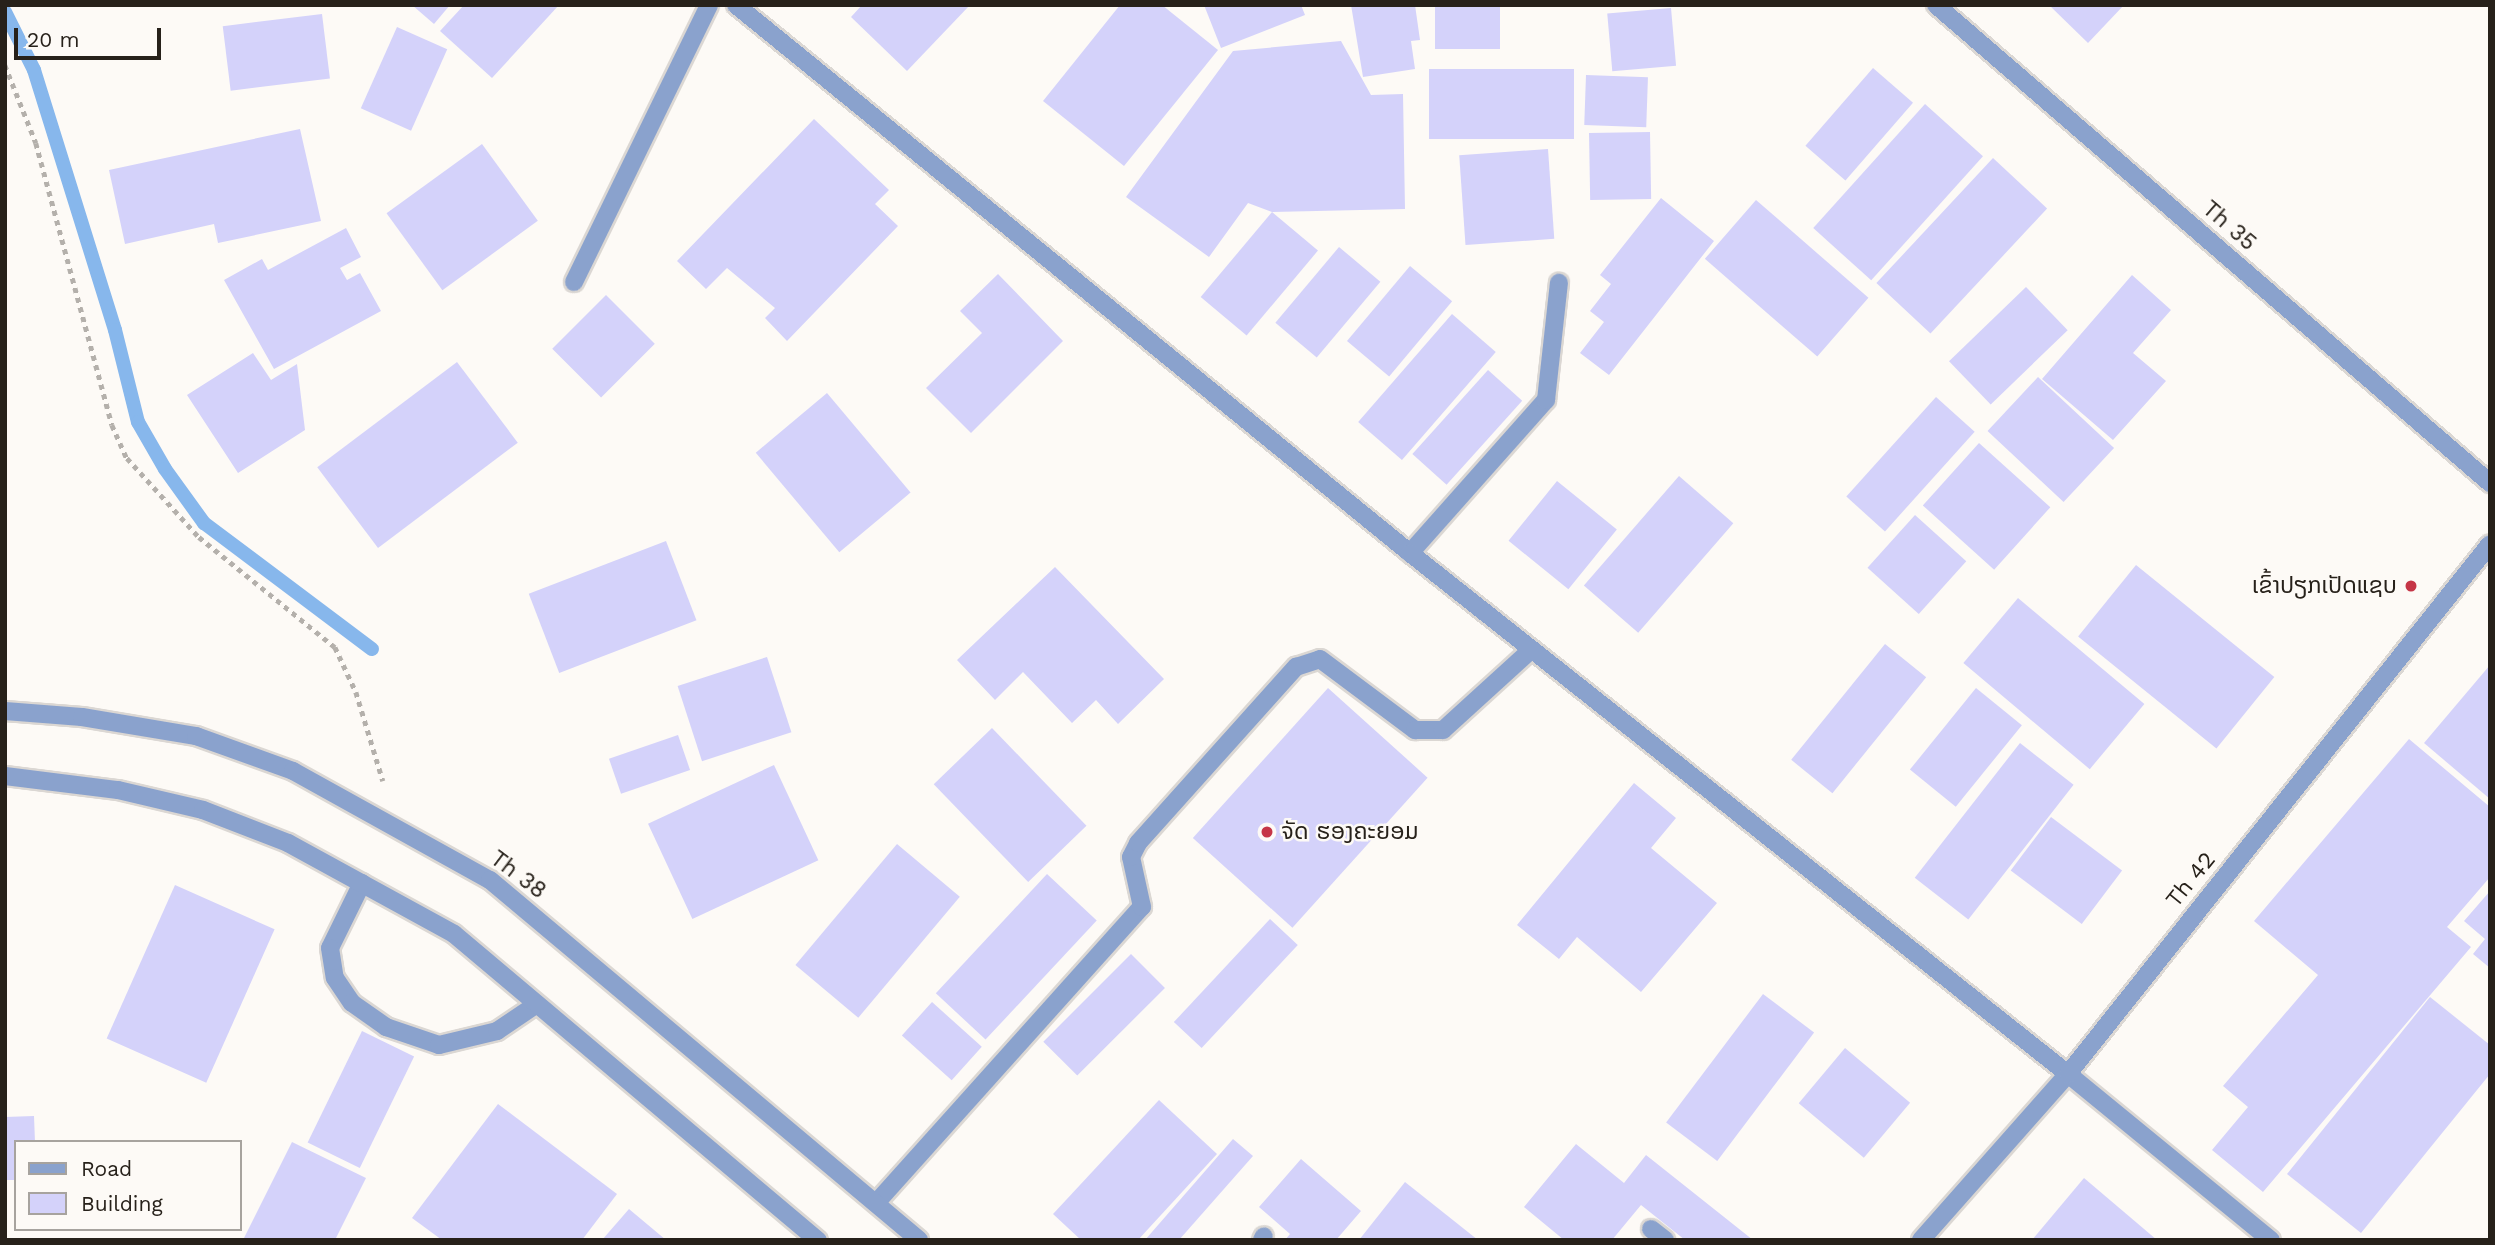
<!DOCTYPE html>
<html>
<head>
<meta charset="utf-8">
<style>
	body { margin:0 }
	#map { position:relative; width:2495px; height:1245px; overflow:hidden; background:#fdfaf6; font-family:"Work Sans","Noto Sans Lao",sans-serif }
	div>[style] { position:absolute }
	.stream>* { height:14px; margin:-7px; padding:0 7px; transform-origin:7px; border-radius:7px; background:#87b7ec }
	.building>* { inset:0; background:#d4d2fa; transform-origin:0 0 }
	.path>* { height:4.5px; margin-top:-2.25px; transform-origin:0; background:repeating-linear-gradient(90deg,#b4b0ab 0 5px,transparent 0 10px) }
	.roads { filter:drop-shadow(2px 0 #dbd7d3) drop-shadow(-2px 0 #dbd7d3) drop-shadow(0 2px #dbd7d3) drop-shadow(0 -2px #dbd7d3) }
	.service>* { height:18px; margin:-9px; padding:0 9px; transform-origin:9px; border-radius:9px; background:#8aa2cd }
	.minor>* { height:18px; margin:-9px; padding:0 9px; transform-origin:9px; border-radius:9px; background:#8aa2cd }
	.tertiary>* { height:18px; margin:-9px; padding:0 9px; transform-origin:9px; border-radius:9px; background:#8aa2cd }
	.dots>* { width:19px; height:19px; translate:-50% -50%; box-sizing:border-box; border:4px solid #fdfaf6; border-radius:50% }
	span { translate:-50% -50%; white-space:nowrap; text-align:center; line-height:1.15; -webkit-text-stroke:5px #fdfaf6; paint-order:stroke }
	.street-label { font-size:23px; color:#27211a }
	.poi-label { font-size:23px; color:#27211a }
	.right { translate:-100% -50%; text-align:right }
	.left { translate:0 -50%; text-align:left }
	.frame { position:absolute; inset:0; border:7px solid #27211a; pointer-events:none }
	.legend { position:absolute; left:14px; top:1140px; width:228px; height:91px; box-sizing:border-box; background:#fdfaf6; border:2px solid #a7a39e; margin:0; padding:9px 12px; list-style:none; font-size:21px; color:#27211a }
	.legend li { display:flex; align-items:center; gap:14px; height:35px }
	.legend b { width:35px; border:2px solid #a7a39e }
	.scale { position:absolute; left:14px; top:28px; width:147px; height:32px; box-sizing:border-box; border:4px solid #27211a; border-top:0; padding-left:9px; font-size:21px; line-height:24px; white-space:nowrap; color:#27211a; -webkit-text-stroke:5px #fdfaf6; paint-order:stroke }
</style>
</head>
<body>
<div id="map">
	<div class="stream">
		<i style="left:5px;top:12px;width:65px;rotate:63.4deg"></i>
		<i style="left:34px;top:70px;width:272px;rotate:72.7deg"></i>
		<i style="left:115px;top:330px;width:95px;rotate:76deg"></i>
		<i style="left:138px;top:422px;width:54px;rotate:60.1deg"></i>
		<i style="left:165px;top:469px;width:67px;rotate:54.2deg"></i>
		<i style="left:204px;top:523px;width:210px;rotate:36.9deg"></i>
	</div>
	<div class="building">
		<i style="clip-path:polygon(412px 5px,450px 5px,434px 24px)"></i>
		<i style="clip-path:polygon(464px 5px,559px 5px,492px 78px,440px 31px)"></i>
		<i style="clip-path:polygon(862px 5px,970px 5px,907px 71px,851px 17px)"></i>
		<i style="clip-path:polygon(1120px 5px,1162px 5px,1218px 50px,1124px 166px,1043px 101px)"></i>
		<i style="clip-path:polygon(1204px 5px,1301px 5px,1305px 15px,1221px 48px)"></i>
		<i style="clip-path:polygon(1351px 5px,1415px 5px,1420px 40px,1411px 41px,1415px 69px,1363px 77px)"></i>
		<i style="left:1435px;top:5px;width:65px;height:44px"></i>
		<i style="clip-path:polygon(2049px 5px,2124px 5px,2088px 43px)"></i>
		<i style="left:1671px;top:8px;width:58px;height:64px;rotate:85deg"></i>
		<i style="left:322px;top:14px;width:65px;height:100px;rotate:83deg"></i>
		<i style="left:397px;top:27px;width:55px;height:89px;rotate:24deg"></i>
		<i style="clip-path:polygon(1341px 41px,1371px 95px,1403px 94px,1405px 209px,1272px 212px,1248px 203px,1209px 257px,1126px 197px,1233px 51px)"></i>
		<i style="left:1873px;top:68px;width:53px;height:103px;rotate:41deg"></i>
		<i style="left:1574px;top:69px;width:70px;height:145px;rotate:90deg"></i>
		<i style="left:1586px;top:75px;width:62px;height:50px;rotate:2deg"></i>
		<i style="left:1925px;top:104px;width:78px;height:167px;rotate:42deg"></i>
		<i style="clip-path:polygon(814px 119px,889px 190px,875px 204px,898px 226px,787px 341px,765px 318px,775px 308px,727px 268px,706px 289px,677px 261px)"></i>
		<i style="clip-path:polygon(300px 129px,321px 221px,218px 243px,214px 224px,125px 244px,109px 170px)"></i>
		<i style="left:1650px;top:132px;width:67px;height:61px;rotate:89deg"></i>
		<i style="left:482px;top:144px;width:95px;height:118px;rotate:54deg"></i>
		<i style="left:1548px;top:149px;width:90px;height:89px;rotate:86deg"></i>
		<i style="left:1993px;top:158px;width:74px;height:171px;rotate:43deg"></i>
		<i style="clip-path:polygon(1661px 198px,1714px 241px,1609px 375px,1580px 353px,1604px 322px,1590px 311px,1611px 284px,1600px 275px)"></i>
		<i style="left:1756px;top:200px;width:149px;height:78px;rotate:41deg"></i>
		<i style="left:1272px;top:212px;width:60px;height:111px;rotate:40deg"></i>
		<i style="clip-path:polygon(346px 228px,361px 257px,340px 268px,347px 280px,360px 273px,381px 311px,274px 369px,224px 280px,262px 259px,268px 270px)"></i>
		<i style="left:1339px;top:247px;width:54px;height:99px;rotate:40deg"></i>
		<i style="left:1410px;top:266px;width:55px;height:98px;rotate:40deg"></i>
		<i style="clip-path:polygon(998px 274px,1063px 341px,971px 433px,926px 388px,982px 333px,960px 311px)"></i>
		<i style="clip-path:polygon(2132px 275px,2171px 310px,2133px 353px,2166px 381px,2113px 440px,2042px 379px)"></i>
		<i style="left:2026px;top:287px;width:60px;height:107px;rotate:46deg"></i>
		<i style="left:606px;top:295px;width:69px;height:76px;rotate:45deg"></i>
		<i style="left:1452px;top:314px;width:58px;height:143px;rotate:41deg"></i>
		<i style="clip-path:polygon(253px 353px,271px 380px,297px 364px,305px 430px,238px 473px,187px 395px)"></i>
		<i style="left:457px;top:362px;width:101px;height:175px;rotate:53deg"></i>
		<i style="left:1488px;top:370px;width:46px;height:113px;rotate:42deg"></i>
		<i style="left:2038px;top:377px;width:104px;height:74px;rotate:43deg"></i>
		<i style="left:827px;top:393px;width:130px;height:93px;rotate:50deg"></i>
		<i style="left:1936px;top:397px;width:52px;height:134px;rotate:42deg"></i>
		<i style="left:1979px;top:443px;width:96px;height:84px;rotate:42deg"></i>
		<i style="left:1679px;top:476px;width:72px;height:145px;rotate:41deg"></i>
		<i style="left:1557px;top:481px;width:77px;height:77px;rotate:39deg"></i>
		<i style="left:1915px;top:515px;width:69px;height:71px;rotate:42deg"></i>
		<i style="left:666px;top:541px;width:85px;height:147px;rotate:69deg"></i>
		<i style="left:2136px;top:565px;width:178px;height:92px;rotate:39deg"></i>
		<i style="clip-path:polygon(1055px 567px,1164px 679px,1118px 724px,1096px 700px,1072px 723px,1023px 672px,995px 700px,957px 660px)"></i>
		<i style="left:2018px;top:598px;width:165px;height:85px;rotate:40deg"></i>
		<i style="left:1885px;top:644px;width:53px;height:149px;rotate:39deg"></i>
		<i style="left:767px;top:657px;width:79px;height:94px;rotate:72deg"></i>
		<i style="clip-path:polygon(2490px 665px,2490px 799px,2424px 743px)"></i>
		<i style="left:1328px;top:688px;width:134px;height:202px;rotate:42deg"></i>
		<i style="left:1976px;top:688px;width:59px;height:105px;rotate:39deg"></i>
		<i style="left:992px;top:728px;width:136px;height:81px;rotate:46deg"></i>
		<i style="left:678px;top:735px;width:37px;height:73px;rotate:71deg"></i>
		<i style="clip-path:polygon(2409px 739px,2490px 807px,2490px 877px,2447px 927px,2471px 947px,2263px 1192px,2212px 1150px,2248px 1107px,2223px 1086px,2318px 975px,2254px 921px)"></i>
		<i style="left:2020px;top:743px;width:68px;height:171px;rotate:38deg"></i>
		<i style="left:774px;top:765px;width:105px;height:139px;rotate:65deg"></i>
		<i style="clip-path:polygon(1634px 783px,1676px 818px,1651px 848px,1717px 903px,1641px 992px,1577px 937px,1559px 959px,1517px 925px)"></i>
		<i style="left:2051px;top:817px;width:89px;height:67px;rotate:37deg"></i>
		<i style="left:897px;top:844px;width:82px;height:158px;rotate:40deg"></i>
		<i style="left:1047px;top:874px;width:68px;height:163px;rotate:43deg"></i>
		<i style="left:175px;top:885px;width:109px;height:168px;rotate:24deg"></i>
		<i style="clip-path:polygon(2490px 891px,2490px 968px,2473px 954px,2485px 939px,2464px 921px)"></i>
		<i style="left:1270px;top:919px;width:38px;height:141px;rotate:43deg"></i>
		<i style="left:1131px;top:954px;width:48px;height:124px;rotate:45deg"></i>
		<i style="left:1763px;top:994px;width:64px;height:161px;rotate:37deg"></i>
		<i style="clip-path:polygon(2430px 997px,2490px 1045px,2490px 1074px,2361px 1233px,2287px 1174px)"></i>
		<i style="left:932px;top:1002px;width:67px;height:45px;rotate:42deg"></i>
		<i style="left:362px;top:1031px;width:58px;height:124px;rotate:26deg"></i>
		<i style="left:1845px;top:1048px;width:85px;height:72px;rotate:40deg"></i>
		<i style="clip-path:polygon(1159px 1100px,1217px 1154px,1138px 1240px,1081px 1240px,1053px 1214px)"></i>
		<i style="clip-path:polygon(498px 1104px,617px 1194px,582px 1240px,442px 1240px,412px 1218px)"></i>
		<i style="clip-path:polygon(34px 1116px,35px 1142px,16px 1142px,16px 1180px,5px 1180px,5px 1117px)"></i>
		<i style="clip-path:polygon(1233px 1139px,1253px 1156px,1179px 1240px,1145px 1240px)"></i>
		<i style="clip-path:polygon(292px 1142px,366px 1178px,335px 1240px,243px 1240px)"></i>
		<i style="clip-path:polygon(1576px 1144px,1624px 1183px,1646px 1155px,1753px 1240px,1685px 1240px,1641px 1205px,1612px 1240px,1564px 1240px,1524px 1207px)"></i>
		<i style="clip-path:polygon(1301px 1159px,1361px 1211px,1336px 1240px,1285px 1240px,1290px 1234px,1259px 1207px)"></i>
		<i style="clip-path:polygon(2084px 1178px,2157px 1240px,2032px 1240px)"></i>
		<i style="clip-path:polygon(1405px 1182px,1478px 1240px,1359px 1240px)"></i>
		<i style="clip-path:polygon(629px 1209px,666px 1240px,602px 1240px)"></i>
	</div>
	<div class="path">
		<i style="left:5px;top:65px;width:84px;rotate:68.3deg"></i>
		<i style="left:36px;top:143px;width:292px;rotate:74.9deg"></i>
		<i style="left:112px;top:425px;width:36px;rotate:66deg"></i>
		<i style="left:127px;top:458px;width:107px;rotate:47.7deg"></i>
		<i style="left:199px;top:537px;width:175px;rotate:39deg"></i>
		<i style="left:335px;top:647px;width:50px;rotate:65deg"></i>
		<i style="left:356px;top:692px;width:93px;rotate:73.1deg"></i>
	</div>
	<div class="roads">
		<div class="service">
			<i style="left:574px;top:282px;width:308px;rotate:-64deg"></i>
			<i style="left:1410px;top:553px;width:205px;rotate:-48.4deg"></i>
			<i style="left:1546px;top:400px;width:118px;rotate:-83.7deg"></i>
			<i style="left:362px;top:883px;width:72px;rotate:116.2deg"></i>
			<i style="left:330px;top:948px;width:30px;rotate:81deg"></i>
			<i style="left:335px;top:978px;width:30px;rotate:56deg"></i>
			<i style="left:352px;top:1003px;width:42px;rotate:35.2deg"></i>
			<i style="left:386px;top:1027px;width:56px;rotate:18.8deg"></i>
			<i style="left:439px;top:1045px;width:60px;rotate:-13.6deg"></i>
			<i style="left:497px;top:1031px;width:48px;rotate:-34deg"></i>
			<i style="left:876px;top:1203px;width:398px;rotate:-48.1deg"></i>
			<i style="left:1142px;top:907px;width:51px;rotate:-102.4deg"></i>
			<i style="left:1131px;top:857px;width:16px;rotate:-63deg"></i>
			<i style="left:1138px;top:843px;width:237px;rotate:-48.1deg"></i>
			<i style="left:1296px;top:667px;width:25px;rotate:-18deg"></i>
			<i style="left:1320px;top:659px;width:119px;rotate:36.8deg"></i>
			<i style="left:1415px;top:730px;width:28px"></i>
			<i style="left:1443px;top:730px;width:119px;rotate:-42.3deg"></i>
			<i style="left:1651px;top:1229px;width:18px;rotate:38deg"></i>
			<i style="left:1262px;top:1240px;width:4px;rotate:-63deg"></i>
		</div>
		<div class="minor">
			<i style="left:736px;top:5px;width:869px;rotate:39.11deg"></i>
			<i style="left:1410px;top:553px;width:839px;rotate:38.37deg"></i>
			<i style="left:2068px;top:1074px;width:262px;rotate:39.3deg"></i>
			<i style="left:1936px;top:5px;width:732px;rotate:40.79deg"></i>
			<i style="left:1921px;top:1240px;width:222px;rotate:-48.5deg"></i>
			<i style="left:2068px;top:1074px;width:677px;rotate:-51.47deg"></i>
		</div>
		<div class="tertiary">
			<i style="left:5px;top:711px;width:77px;rotate:4.5deg"></i>
			<i style="left:82px;top:717px;width:116px;rotate:9.5deg"></i>
			<i style="left:196px;top:736px;width:103px;rotate:19.8deg"></i>
			<i style="left:293px;top:771px;width:225px;rotate:29deg"></i>
			<i style="left:490px;top:880px;width:560px;rotate:40deg"></i>
			<i style="left:5px;top:776px;width:114px;rotate:7.1deg"></i>
			<i style="left:118px;top:790px;width:87px;rotate:13.2deg"></i>
			<i style="left:203px;top:810px;width:91px;rotate:21.2deg"></i>
			<i style="left:288px;top:843px;width:189px;rotate:28.7deg"></i>
			<i style="left:454px;top:934px;width:476px;rotate:40.1deg"></i>
		</div>
	</div>
	<div class="dots">
		<i style="left:2411px;top:586px;background:#c53546"></i>
		<i style="left:1267px;top:832px;background:#c53546"></i>
	</div>
	<div class="street-label">
		<span style="left:2229px;top:226px;rotate:41deg">Th 35</span>
		<span style="left:518px;top:875px;rotate:37deg">Th 38</span>
		<span style="left:2191px;top:880px;rotate:-51deg">Th 42</span>
	</div>
	<div class="poi-label">
		<span class="right" style="left:2397px;top:586px">ເຂົ້າປຽກເປັດແຊບ</span>
		<span class="left" style="left:1281px;top:832px">ຈັດ ຮອງຄະຍອມ</span>
	</div>
	<div class="frame"></div>
	<ul class="legend">
	<li><b style="height:9px;background:#8aa2cd"></b>Road</li>
	<li><b style="height:19px;background:#d4d2fa"></b>Building</li>
	</ul>
	<div class="scale">20 m</div>
</div>
</body>
</html>
